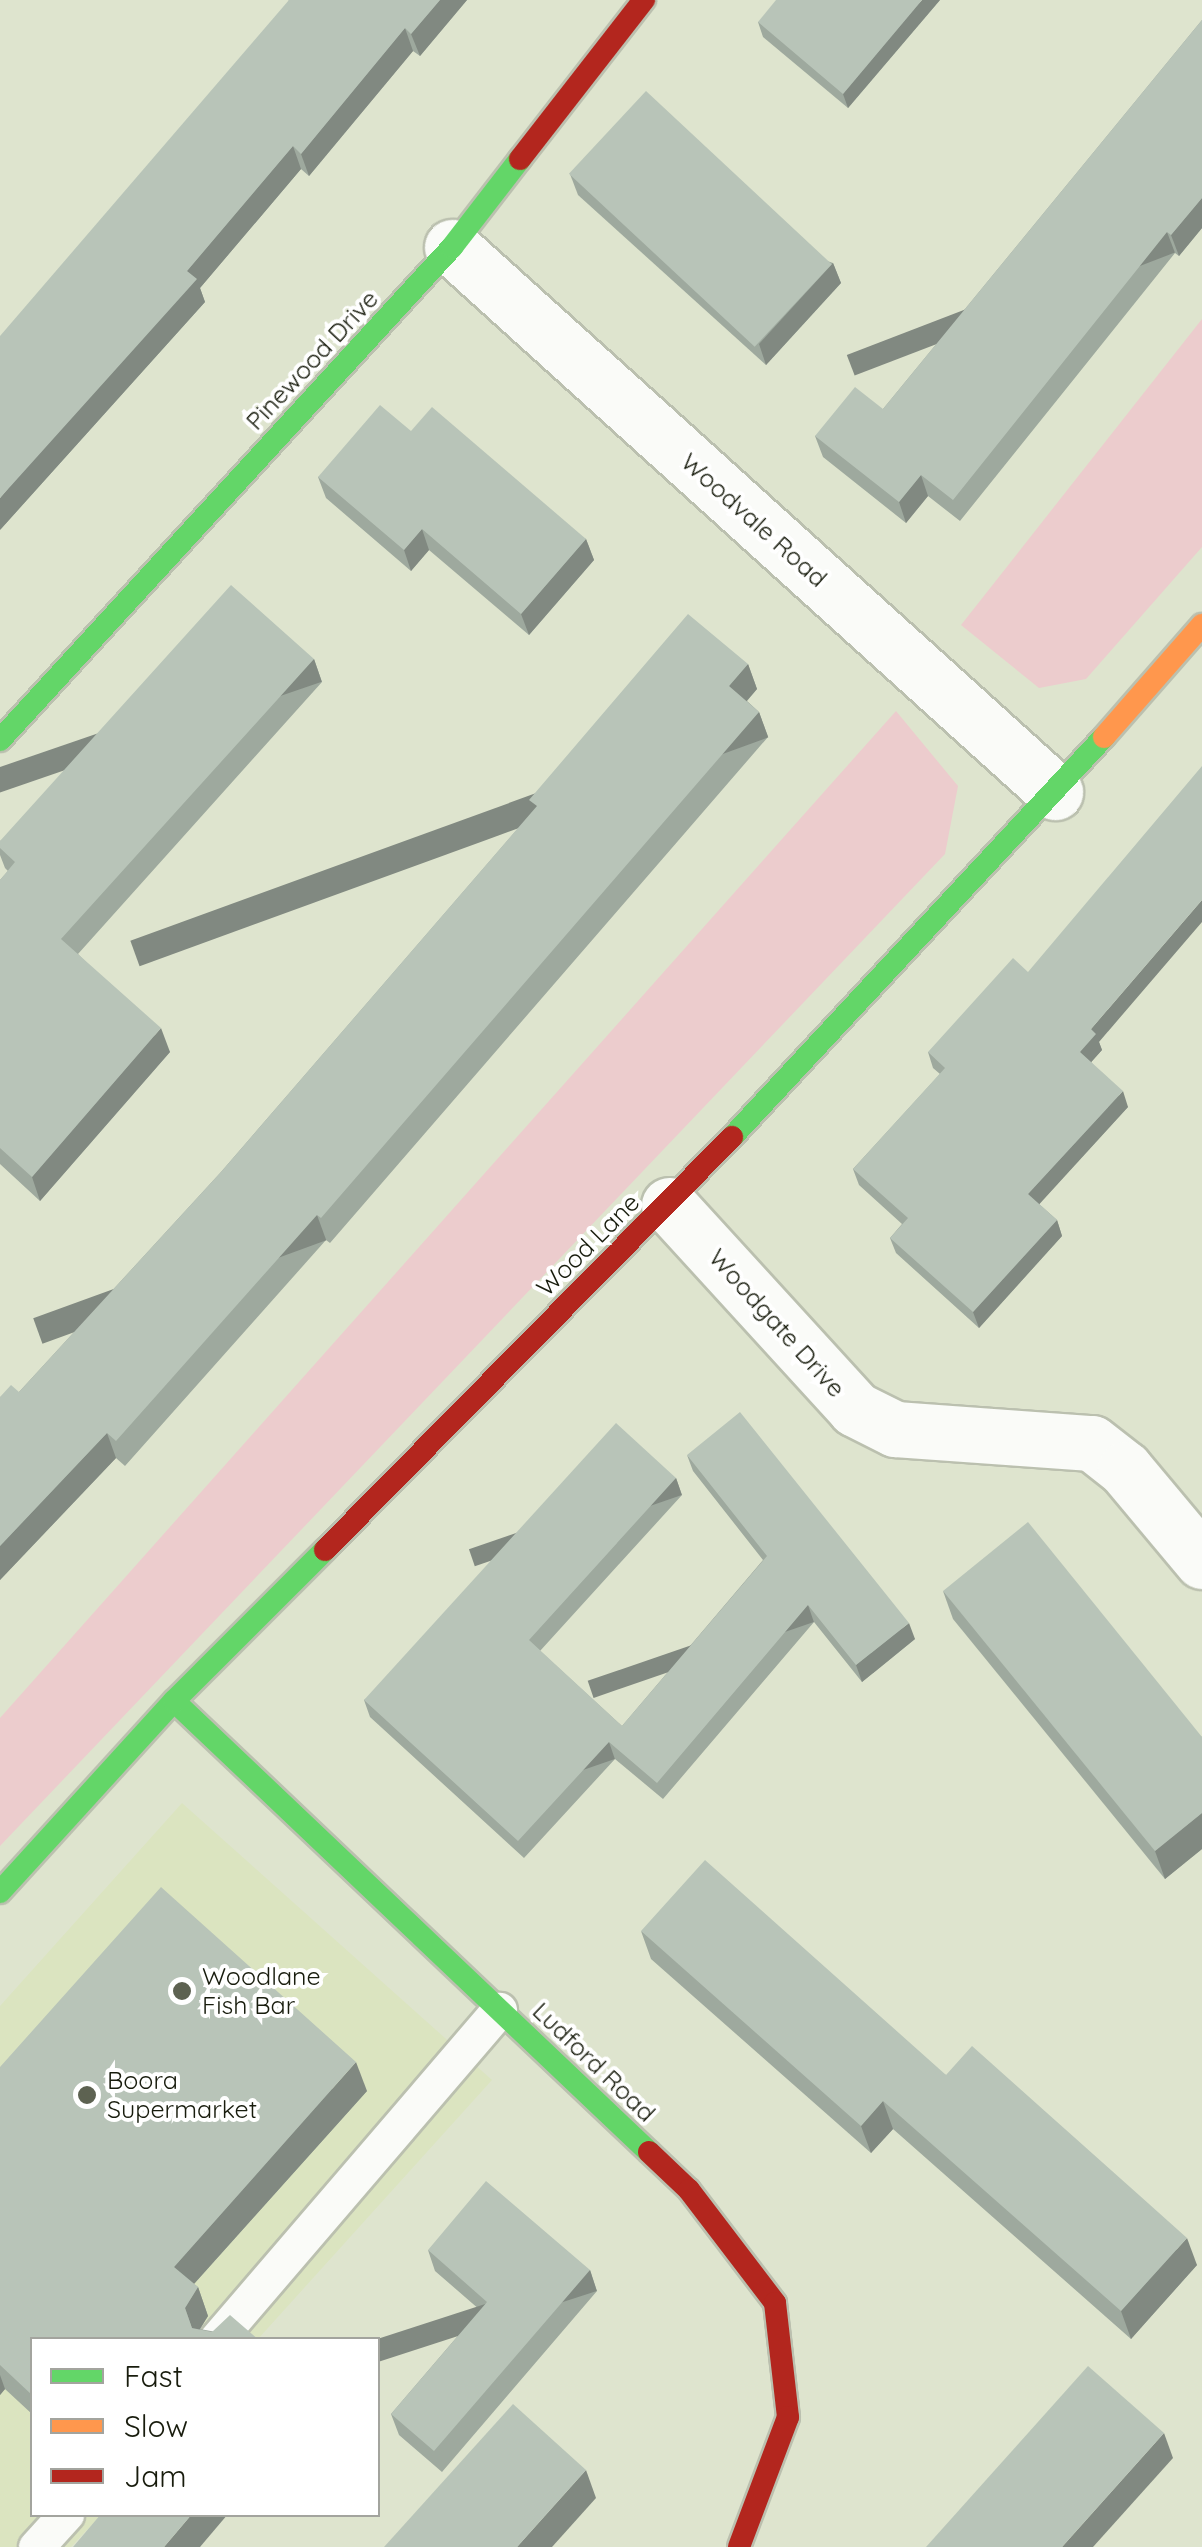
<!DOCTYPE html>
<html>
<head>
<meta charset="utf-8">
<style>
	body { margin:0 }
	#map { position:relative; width:1202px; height:2547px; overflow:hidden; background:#dee4ce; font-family:Quicksand,sans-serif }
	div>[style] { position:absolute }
	.built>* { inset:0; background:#dbe4c0 }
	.green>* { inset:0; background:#eccccd }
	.roads { filter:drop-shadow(2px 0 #bbc0af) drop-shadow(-2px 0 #bbc0af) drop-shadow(0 2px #bbc0af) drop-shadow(0 -2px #bbc0af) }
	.lane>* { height:35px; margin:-17.5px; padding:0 17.5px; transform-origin:17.5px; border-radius:17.5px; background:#fafbf8 }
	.street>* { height:55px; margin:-27.5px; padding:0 27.5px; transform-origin:27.5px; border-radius:27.5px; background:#fafbf8 }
	.fast>* { height:22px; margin:-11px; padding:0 11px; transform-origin:11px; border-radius:11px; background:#63d668 }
	.slow>* { height:22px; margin:-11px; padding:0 11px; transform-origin:11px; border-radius:11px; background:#ff974d }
	.jam>* { height:22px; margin:-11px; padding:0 11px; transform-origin:11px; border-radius:11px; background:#b3261e }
	.wall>* { inset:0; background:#9ea99e }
	.shaded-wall>* { inset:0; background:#818981; transform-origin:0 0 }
	.building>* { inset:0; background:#b8c4b8; transform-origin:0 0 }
	.dots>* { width:28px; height:28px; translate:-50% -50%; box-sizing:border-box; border:5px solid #fff; border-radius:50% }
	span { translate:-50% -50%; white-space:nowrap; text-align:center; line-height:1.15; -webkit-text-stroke:8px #fff; paint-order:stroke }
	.street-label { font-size:25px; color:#181c0d }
	.poi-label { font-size:25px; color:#181c0d }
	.left { translate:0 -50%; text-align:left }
	.legend { position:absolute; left:30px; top:2337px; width:350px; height:180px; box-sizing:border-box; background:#fff; border:2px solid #a3a49e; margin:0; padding:12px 18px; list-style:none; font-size:30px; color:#181c0d }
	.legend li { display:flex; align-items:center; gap:20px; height:50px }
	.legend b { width:50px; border:2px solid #a3a49e }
</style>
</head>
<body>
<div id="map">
	<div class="built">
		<i style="clip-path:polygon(182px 1803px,492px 2080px,258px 2339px,32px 2340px,32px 2514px,101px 2515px,71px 2547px,0 2547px,0 2006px)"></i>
	</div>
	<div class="green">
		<i style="clip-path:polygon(1202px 319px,1202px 547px,1086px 679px,1039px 688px,961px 625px)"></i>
		<i style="clip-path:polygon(896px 711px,958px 786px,945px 854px,0 1846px,0 1718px)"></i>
	</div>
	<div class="roads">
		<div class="lane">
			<i style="left:216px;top:2340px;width:435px;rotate:-49.4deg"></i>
			<i style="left:36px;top:2547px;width:45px;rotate:-47.7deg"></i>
		</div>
		<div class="street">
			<i style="left:452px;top:247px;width:813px;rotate:42.11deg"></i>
			<i style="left:669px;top:1205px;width:276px;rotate:47.6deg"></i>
			<i style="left:855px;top:1409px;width:45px;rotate:26.6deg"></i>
			<i style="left:895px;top:1429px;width:197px;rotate:4.1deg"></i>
			<i style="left:1092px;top:1443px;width:42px;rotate:38.2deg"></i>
			<i style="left:1125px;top:1469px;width:120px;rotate:50.1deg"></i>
		</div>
		<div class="fast">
			<i style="left:0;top:740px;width:669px;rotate:-47.48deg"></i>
			<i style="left:452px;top:247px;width:111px;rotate:-52.3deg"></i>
			<i style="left:732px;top:1137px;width:546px;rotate:-47.08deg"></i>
			<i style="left:174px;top:1701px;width:655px;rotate:43.52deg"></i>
			<i style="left:0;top:1892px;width:258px;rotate:-47.7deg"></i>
			<i style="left:174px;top:1701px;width:214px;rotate:-45deg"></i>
		</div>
		<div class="slow">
			<i style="left:1104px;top:737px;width:149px;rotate:-48.8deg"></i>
		</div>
		<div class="jam">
			<i style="left:520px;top:159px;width:202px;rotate:-52.1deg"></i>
			<i style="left:325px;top:1550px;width:580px;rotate:-45.42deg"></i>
			<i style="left:649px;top:2152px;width:55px;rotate:43.5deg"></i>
			<i style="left:689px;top:2190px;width:142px;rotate:52.7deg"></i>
			<i style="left:775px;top:2303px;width:115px;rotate:83.5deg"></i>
			<i style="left:788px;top:2417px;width:139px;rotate:110.7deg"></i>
		</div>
	</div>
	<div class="wall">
		<i style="clip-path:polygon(289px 0,467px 0,420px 56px,413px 51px,309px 176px,301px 169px,200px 288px,205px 302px,0 530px)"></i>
		<i style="clip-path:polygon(940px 0,848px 108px,763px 37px,758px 22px)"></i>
		<i style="clip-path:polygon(1202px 20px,1202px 228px,1179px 256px,1175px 253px,960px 521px,928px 496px,906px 523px,823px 457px,815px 436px,883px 409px)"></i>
		<i style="clip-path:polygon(570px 174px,833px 263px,841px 283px,766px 365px,578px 195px)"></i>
		<i style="clip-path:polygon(411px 431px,586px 539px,594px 560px,529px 635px,429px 550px,411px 571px,326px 498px,318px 477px)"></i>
		<i style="clip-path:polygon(314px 659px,322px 682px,78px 954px,170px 1052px,40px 1201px,0 1164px,0 880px,8px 871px,5px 868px,0 855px,0 841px)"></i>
		<i style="clip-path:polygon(748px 664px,757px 689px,747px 701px,759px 712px,768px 737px,330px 1243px,326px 1240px,125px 1466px,116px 1458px,0 1580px,0 1397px,19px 1392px,221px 1172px,533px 811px,529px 800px)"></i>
		<i style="clip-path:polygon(1099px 1042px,1102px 1050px,1091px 1062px,1128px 1107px,1039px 1204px,1057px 1220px,1062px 1236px,979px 1328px,896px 1253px,890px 1238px,902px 1224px,859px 1185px,853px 1169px,940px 1074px,933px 1068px,928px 1052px)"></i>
		<i style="clip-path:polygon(687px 1455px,915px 1639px,862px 1682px,814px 1622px,663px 1799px,615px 1759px,524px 1858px,370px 1717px,364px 1700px,676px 1478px,682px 1495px,540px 1651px,622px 1726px,763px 1560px,693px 1471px)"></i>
		<i style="clip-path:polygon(943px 1591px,1202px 1737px,1202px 1849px,1165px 1879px,953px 1619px)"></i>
		<i style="clip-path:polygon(641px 1931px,946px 2075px,1197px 2265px,1131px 2339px,893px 2129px,871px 2153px,651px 1959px)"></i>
		<i style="clip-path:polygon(0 2067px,367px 2091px,194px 2284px,198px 2287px,208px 2316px,200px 2329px,259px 2340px,32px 2340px,32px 2414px,5px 2389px,0 2395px)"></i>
		<i style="clip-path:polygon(428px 2250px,590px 2270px,597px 2291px,442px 2472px,399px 2435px,391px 2414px,480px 2310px,435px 2271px)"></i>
	</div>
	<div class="shaded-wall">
		<i style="clip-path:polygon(440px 0,467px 0,420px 56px,411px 34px)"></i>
		<i style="clip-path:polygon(922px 0,940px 0,848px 108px,843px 94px)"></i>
		<i style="clip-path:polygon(405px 28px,413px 51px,309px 176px,301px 154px)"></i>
		<i style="clip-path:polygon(293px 146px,301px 169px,200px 288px,205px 302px,0 530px,0 498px,187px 271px)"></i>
		<i style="clip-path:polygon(1202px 198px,1202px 228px,1179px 256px,1171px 235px)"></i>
		<i style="left:1167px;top:232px;width:22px;height:343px;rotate:69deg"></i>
		<i style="clip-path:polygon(833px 263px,841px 283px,766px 365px,759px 344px)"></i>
		<i style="clip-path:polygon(921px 475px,928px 496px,906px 523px,899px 502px)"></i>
		<i style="clip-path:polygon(422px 529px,429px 550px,411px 571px,404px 550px)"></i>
		<i style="clip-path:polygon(586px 539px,594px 560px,529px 635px,521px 614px)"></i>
		<i style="left:314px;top:659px;width:24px;height:377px;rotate:71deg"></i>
		<i style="clip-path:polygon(748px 664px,757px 689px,738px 711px,729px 686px)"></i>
		<i style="left:759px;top:712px;width:27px;height:669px;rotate:70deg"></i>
		<i style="clip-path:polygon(1202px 900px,1202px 922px,1099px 1042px,1102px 1050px,1086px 1068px,1080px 1052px,1091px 1029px)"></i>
		<i style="clip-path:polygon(161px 1028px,170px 1052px,40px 1201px,32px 1177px)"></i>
		<i style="clip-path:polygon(1123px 1091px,1128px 1107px,1034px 1210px,1028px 1194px)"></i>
		<i style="left:317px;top:1215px;width:27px;height:302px;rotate:70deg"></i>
		<i style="clip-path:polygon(1057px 1220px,1062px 1236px,979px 1328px,973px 1312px)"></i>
		<i style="clip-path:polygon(107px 1433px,116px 1458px,0 1580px,0 1546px)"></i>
		<i style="left:676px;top:1478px;width:18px;height:219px;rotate:71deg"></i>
		<i style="left:808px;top:1605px;width:18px;height:233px;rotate:71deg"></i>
		<i style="clip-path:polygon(909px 1623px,915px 1639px,862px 1682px,856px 1665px)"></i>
		<i style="left:609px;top:1742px;width:18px;height:134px;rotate:71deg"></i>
		<i style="clip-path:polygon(1202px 1813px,1202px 1849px,1165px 1879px,1155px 1851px)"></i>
		<i style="clip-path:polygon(356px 2062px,367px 2091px,184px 2295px,174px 2267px)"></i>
		<i style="clip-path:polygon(883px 2101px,893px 2129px,871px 2153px,861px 2126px)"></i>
		<i style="clip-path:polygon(1187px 2238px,1197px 2265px,1131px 2339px,1121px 2311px)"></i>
		<i style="left:590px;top:2270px;width:22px;height:239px;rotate:72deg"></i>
		<i style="clip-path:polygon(198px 2287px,208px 2316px,195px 2337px,185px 2308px)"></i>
		<i style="clip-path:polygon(0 2375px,5px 2389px,0 2395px)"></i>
		<i style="clip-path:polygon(1164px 2433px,1173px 2458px,1093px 2547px,1062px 2547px)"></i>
		<i style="clip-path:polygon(586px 2470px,596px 2498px,552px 2547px,517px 2547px)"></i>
		<i style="clip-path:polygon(192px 2514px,228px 2514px,200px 2547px,164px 2547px)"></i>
	</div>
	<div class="building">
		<i style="clip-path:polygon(289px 0,440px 0,411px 34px,405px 28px,301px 154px,293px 146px,187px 271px,197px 279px,0 498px,0 336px)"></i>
		<i style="clip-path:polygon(776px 0,922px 0,843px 94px,758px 22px)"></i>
		<i style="clip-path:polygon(1202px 20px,1202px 198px,1171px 235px,1167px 232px,953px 500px,921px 475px,899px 502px,815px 436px,855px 387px,883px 409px)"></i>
		<i style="left:646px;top:91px;width:254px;height:113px;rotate:43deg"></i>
		<i style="clip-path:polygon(380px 405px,411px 431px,432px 407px,586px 539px,521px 614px,422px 529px,404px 550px,318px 477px)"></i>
		<i style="clip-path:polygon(231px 585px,314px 659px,61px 939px,161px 1028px,32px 1177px,0 1148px,0 880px,15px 862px,0 848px,0 841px)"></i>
		<i style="clip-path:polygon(688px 614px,748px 664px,729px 686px,759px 712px,321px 1218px,317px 1215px,116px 1441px,107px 1433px,0 1546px,0 1397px,11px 1385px,19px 1392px,221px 1172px,537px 806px,529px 800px)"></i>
		<i style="clip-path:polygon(1202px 766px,1202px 900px,1091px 1029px,1096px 1034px,1080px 1052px,1123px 1091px,1028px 1194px,1057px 1220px,973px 1312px,890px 1238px,908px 1218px,853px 1169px,945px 1068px,928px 1052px,1013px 958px,1028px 972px)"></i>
		<i style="clip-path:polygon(740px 1412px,909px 1623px,856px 1665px,808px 1605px,657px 1783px,609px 1742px,518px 1841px,364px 1700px,616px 1423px,676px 1478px,529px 1640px,622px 1726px,767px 1556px,687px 1455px)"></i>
		<i style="clip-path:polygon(1028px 1522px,1202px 1737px,1202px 1813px,1155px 1851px,943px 1591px)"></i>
		<i style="clip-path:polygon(705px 1860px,946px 2075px,972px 2046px,1187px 2238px,1121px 2311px,883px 2101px,861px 2126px,641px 1931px)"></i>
		<i style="clip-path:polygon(161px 1887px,356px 2062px,174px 2267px,198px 2287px,185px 2308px,192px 2328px,212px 2332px,230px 2315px,259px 2340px,32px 2340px,32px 2395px,0 2365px,0 2067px)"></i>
		<i style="clip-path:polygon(486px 2181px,590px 2270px,434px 2451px,391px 2414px,487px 2302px,428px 2250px)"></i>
		<i style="clip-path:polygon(1088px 2366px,1164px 2433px,1062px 2547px,926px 2547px)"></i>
		<i style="clip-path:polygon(513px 2404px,586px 2470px,517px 2547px,384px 2547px)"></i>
		<i style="clip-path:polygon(101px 2514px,192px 2514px,164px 2547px,73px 2547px)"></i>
	</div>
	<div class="dots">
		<i style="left:182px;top:1991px;background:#5d6251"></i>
		<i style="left:87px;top:2095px;background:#5d6251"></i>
	</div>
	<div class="street-label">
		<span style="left:312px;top:360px;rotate:-47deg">Pinewood Drive</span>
		<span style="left:754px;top:520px;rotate:42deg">Woodvale Road</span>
		<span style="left:588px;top:1245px;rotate:-45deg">Wood Lane</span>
		<span style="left:777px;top:1323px;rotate:48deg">Woodgate Drive</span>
		<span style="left:594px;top:2062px;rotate:44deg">Ludford Road</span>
	</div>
	<div class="poi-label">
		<span class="left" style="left:202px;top:1991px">Woodlane<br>Fish Bar</span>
		<span class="left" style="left:107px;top:2095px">Boora<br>Supermarket</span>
	</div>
	<ul class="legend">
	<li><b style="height:12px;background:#63d668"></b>Fast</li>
	<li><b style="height:12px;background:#ff974d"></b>Slow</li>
	<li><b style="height:12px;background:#b3261e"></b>Jam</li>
	</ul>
</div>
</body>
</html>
